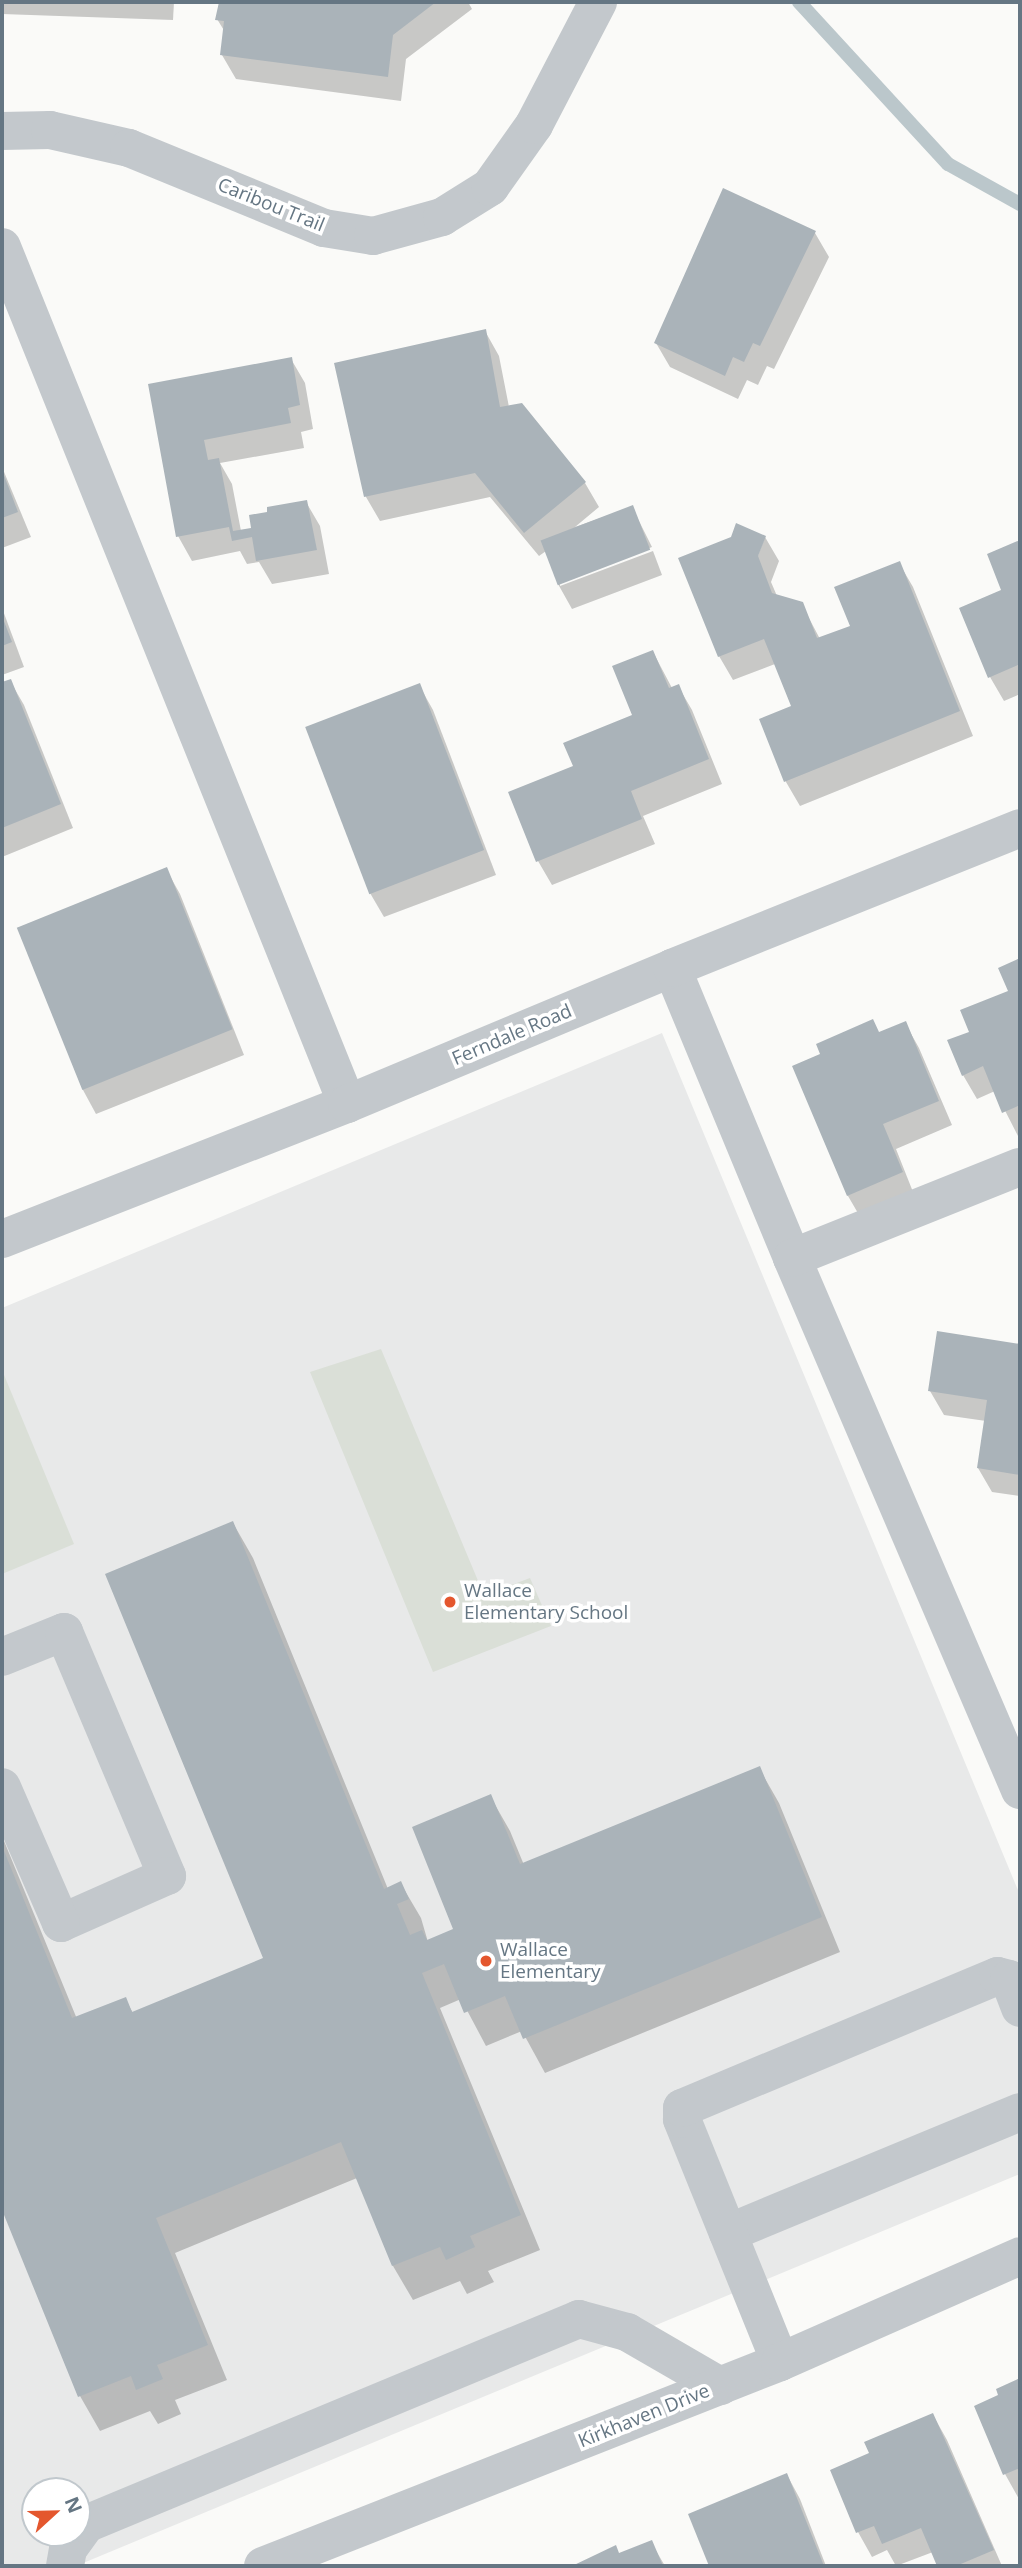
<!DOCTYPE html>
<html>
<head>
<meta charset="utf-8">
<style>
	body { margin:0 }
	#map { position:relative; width:1022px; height:2568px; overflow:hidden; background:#fafaf8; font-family:"Open Sans",sans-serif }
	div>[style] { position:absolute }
	.built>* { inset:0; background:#e8e9e9 }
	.green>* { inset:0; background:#dadfd7 }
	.shadow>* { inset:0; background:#0003 }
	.stream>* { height:14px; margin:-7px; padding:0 7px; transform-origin:7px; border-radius:7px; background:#bbc7cb }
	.building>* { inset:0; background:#aab3b9; transform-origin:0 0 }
	.minor>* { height:38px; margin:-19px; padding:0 19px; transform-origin:19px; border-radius:19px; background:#c3c8cc }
	.dots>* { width:19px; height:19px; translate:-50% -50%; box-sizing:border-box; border:4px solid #fff; border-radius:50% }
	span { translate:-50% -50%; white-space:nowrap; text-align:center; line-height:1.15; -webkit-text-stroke:7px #fff; paint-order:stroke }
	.street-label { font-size:19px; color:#657683 }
	.poi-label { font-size:19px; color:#657683 }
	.left { translate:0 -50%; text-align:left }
	.frame { position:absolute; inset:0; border:4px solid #657683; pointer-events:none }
	.north { position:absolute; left:21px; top:2477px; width:70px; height:70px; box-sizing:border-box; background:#fff; border:2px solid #c1c8cd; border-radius:50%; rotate:68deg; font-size:19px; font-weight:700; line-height:28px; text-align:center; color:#657683 }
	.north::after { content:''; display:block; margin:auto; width:24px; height:32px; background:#e4572e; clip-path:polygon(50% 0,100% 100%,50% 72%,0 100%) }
</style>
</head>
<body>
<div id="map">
	<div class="built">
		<i style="clip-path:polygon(evenodd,662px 1033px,1020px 1895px,1020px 2174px,76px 2566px,2px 2566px,2px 1308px,662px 1033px,35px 2491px,77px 2491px,77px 2533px,35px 2533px,35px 2491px)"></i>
	</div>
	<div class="green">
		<i style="clip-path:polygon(381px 1349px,484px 1595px,530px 1578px,551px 1626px,433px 1672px,310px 1372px)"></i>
		<i style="clip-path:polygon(2px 1370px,74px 1544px,2px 1574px)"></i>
	</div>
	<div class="shadow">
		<i style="clip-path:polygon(2px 2px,174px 2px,173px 20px,2px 14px)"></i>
		<i style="clip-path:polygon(221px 2px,468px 2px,472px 9px,406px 59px,401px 101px,236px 79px,222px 55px,225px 32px,217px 19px)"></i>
		<i style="clip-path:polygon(723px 190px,815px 233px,829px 257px,774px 369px,767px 366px,758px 385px,747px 380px,738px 399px,670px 367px,656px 343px)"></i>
		<i style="clip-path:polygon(485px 331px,499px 356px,509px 407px,521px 405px,585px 483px,599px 507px,575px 527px,632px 507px,652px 547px,560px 582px,560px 586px,653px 551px,662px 575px,572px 609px,558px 584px,546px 551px,539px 556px,490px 497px,380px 521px,366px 497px,336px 364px)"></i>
		<i style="clip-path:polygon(291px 359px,305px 383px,313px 429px,301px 432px,304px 448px,220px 463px,232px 484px,241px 531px,253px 529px,306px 502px,320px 526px,329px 574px,272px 584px,259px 562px,247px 564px,240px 551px,192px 561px,178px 536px,150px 385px)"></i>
		<i style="clip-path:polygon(2px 467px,31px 537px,2px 548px)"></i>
		<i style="clip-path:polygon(765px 537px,779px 561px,771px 582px,777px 596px,801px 603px,820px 639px,852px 627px,899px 563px,913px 587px,973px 736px,800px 806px,786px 782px,761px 720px,793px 707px,775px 664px,733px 680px,719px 656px)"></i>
		<i style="clip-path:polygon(1020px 542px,1020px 694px,1004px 701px,990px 677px,1004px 591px,989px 555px)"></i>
		<i style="clip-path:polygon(2px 608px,24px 667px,2px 675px)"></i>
		<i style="clip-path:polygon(653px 652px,672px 688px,678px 686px,692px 710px,722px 784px,643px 816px,655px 844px,552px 885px,538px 861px,575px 767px,634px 716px)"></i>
		<i style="clip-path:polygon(10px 681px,24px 705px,73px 828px,2px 857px,2px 684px)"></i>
		<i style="clip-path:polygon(419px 685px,433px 710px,496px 875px,384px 917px,370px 893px)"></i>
		<i style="clip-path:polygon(166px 869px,180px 894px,244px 1055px,96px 1114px,83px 1090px,18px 928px)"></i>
		<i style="clip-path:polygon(1020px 960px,1020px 1135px,1018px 1136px,995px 1091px,977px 1099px,963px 1075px,971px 1032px,1010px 991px,1000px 969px)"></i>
		<i style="clip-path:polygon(905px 1023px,919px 1048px,952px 1125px,896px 1149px,915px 1197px,862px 1220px,848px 1196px,794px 1067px)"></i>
		<i style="clip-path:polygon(939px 1333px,1020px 1346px,1020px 1496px,992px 1492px,978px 1468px,986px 1421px,944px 1415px,930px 1391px)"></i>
		<i style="clip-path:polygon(233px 1523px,253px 1558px,388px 1889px,401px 1884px,421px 1918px,428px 1942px,455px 1930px,490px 1796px,510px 1831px,524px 1865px,759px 1768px,779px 1803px,840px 1952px,545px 2073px,522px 2031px,486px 2046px,461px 1999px,440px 2008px,540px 2250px,488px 2271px,494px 2282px,467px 2294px,460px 2281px,413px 2300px,393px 2266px,357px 2178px,175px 2253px,227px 2380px,175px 2400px,181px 2414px,158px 2424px,150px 2411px,100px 2431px,80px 2396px,2px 2205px,2px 1836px,77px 2019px,125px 1999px,133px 2013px,265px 1959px)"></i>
		<i style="clip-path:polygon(1020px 2380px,1020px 2498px,1019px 2499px,1005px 2474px,977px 2407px,1001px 2396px,998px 2390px)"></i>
		<i style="clip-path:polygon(933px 2415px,947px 2440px,1002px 2566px,939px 2566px,933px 2552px,896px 2566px,887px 2550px,872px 2557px,858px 2532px,832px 2470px,871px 2454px)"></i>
		<i style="clip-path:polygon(787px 2475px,800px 2499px,826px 2566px,711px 2566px,690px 2515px)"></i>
		<i style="clip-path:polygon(651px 2542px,665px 2566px,576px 2566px,615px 2547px,619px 2555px)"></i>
	</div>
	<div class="stream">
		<i style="left:799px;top:2px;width:220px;rotate:47.4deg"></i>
		<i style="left:948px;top:164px;width:82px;rotate:29.1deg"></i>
	</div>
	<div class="building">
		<i style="clip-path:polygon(219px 2px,436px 2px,393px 35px,388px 77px,220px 55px,224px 21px,215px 20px)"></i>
		<i style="clip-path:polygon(723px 188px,816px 231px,760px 346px,753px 343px,744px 362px,733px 357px,725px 376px,654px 343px)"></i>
		<i style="clip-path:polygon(486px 329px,500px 407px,522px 403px,586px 482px,524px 533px,475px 473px,364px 497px,334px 363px)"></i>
		<i style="clip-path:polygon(292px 357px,300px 405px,288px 408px,291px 423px,204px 440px,208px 460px,219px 458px,233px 531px,251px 528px,249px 515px,267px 512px,267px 507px,307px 500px,317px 550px,256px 561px,252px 537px,232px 541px,229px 527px,176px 537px,148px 384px)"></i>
		<i style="clip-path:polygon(2px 470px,18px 512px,2px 518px)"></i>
		<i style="left:633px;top:505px;width:48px;height:99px;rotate:69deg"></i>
		<i style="clip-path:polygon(736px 523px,766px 536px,758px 556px,772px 593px,803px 602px,817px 638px,850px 626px,834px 587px,900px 561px,960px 711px,784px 782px,759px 719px,791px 706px,764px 639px,718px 657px,678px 558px,731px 537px)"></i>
		<i style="clip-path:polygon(1020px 540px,1020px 664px,988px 678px,959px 608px,1001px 590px,987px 554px)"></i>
		<i style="clip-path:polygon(2px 616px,12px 642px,2px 646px)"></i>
		<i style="clip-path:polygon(653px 650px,669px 688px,679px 684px,709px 759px,631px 791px,642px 819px,536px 862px,508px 792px,573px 766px,563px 743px,632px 715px,612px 666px)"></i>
		<i style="clip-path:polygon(11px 679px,61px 804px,2px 828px,2px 682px)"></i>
		<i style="left:420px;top:683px;width:179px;height:123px;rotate:69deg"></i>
		<i style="left:167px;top:867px;width:175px;height:162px;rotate:68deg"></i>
		<i style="clip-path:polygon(1020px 958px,1020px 1105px,1002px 1113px,983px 1066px,962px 1076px,947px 1040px,969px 1032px,960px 1010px,1008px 991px,998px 968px)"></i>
		<i style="clip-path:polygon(873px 1019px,879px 1032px,906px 1021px,939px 1101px,883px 1124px,903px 1172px,847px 1196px,792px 1066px,820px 1054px,816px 1044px)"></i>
		<i style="clip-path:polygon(937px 1331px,1020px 1344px,1020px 1475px,977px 1468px,987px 1400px,928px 1391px)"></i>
		<i style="clip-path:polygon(233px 1521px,384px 1889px,401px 1881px,409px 1899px,397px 1904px,410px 1935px,422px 1930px,427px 1940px,453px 1929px,412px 1827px,491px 1794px,520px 1864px,760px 1766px,822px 1917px,523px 2039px,505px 1996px,464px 2013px,444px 1964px,422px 1973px,521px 2215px,470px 2236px,475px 2247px,446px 2260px,440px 2247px,392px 2266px,341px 2142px,156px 2218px,208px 2345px,157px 2365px,163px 2379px,136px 2390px,131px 2376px,78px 2397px,2px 2210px,2px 1846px,72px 2018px,126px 1997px,132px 2012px,263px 1958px,105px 1574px)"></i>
		<i style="clip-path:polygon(1020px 2378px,1020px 2468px,1003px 2475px,974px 2406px,998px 2395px,996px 2389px)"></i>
		<i style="clip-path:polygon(933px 2413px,994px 2550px,956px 2566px,937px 2566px,921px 2528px,882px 2544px,874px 2526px,856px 2533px,830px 2470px,869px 2453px,864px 2442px)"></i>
		<i style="clip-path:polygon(787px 2473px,824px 2566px,709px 2566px,688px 2514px)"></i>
		<i style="clip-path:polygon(652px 2540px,663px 2566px,572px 2566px,616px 2545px,619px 2553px)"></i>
	</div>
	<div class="minor">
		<i style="left:2px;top:131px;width:48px;rotate:-1.2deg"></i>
		<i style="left:50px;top:130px;width:81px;rotate:12.8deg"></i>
		<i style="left:129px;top:148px;width:211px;rotate:22.3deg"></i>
		<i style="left:324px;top:228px;width:50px;rotate:9.3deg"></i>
		<i style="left:373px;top:236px;width:72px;rotate:-15.4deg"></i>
		<i style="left:442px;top:217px;width:57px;rotate:-32deg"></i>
		<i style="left:490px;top:187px;width:76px;rotate:-54.6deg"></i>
		<i style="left:534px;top:125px;width:139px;rotate:-62.5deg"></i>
		<i style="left:2px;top:247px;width:924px;rotate:68.07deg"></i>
		<i style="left:672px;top:968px;width:314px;rotate:67.5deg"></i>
		<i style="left:792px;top:1258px;width:579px;rotate:66.8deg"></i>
		<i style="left:2px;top:1239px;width:370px;rotate:-21.4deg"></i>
		<i style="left:347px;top:1104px;width:352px;rotate:-22.7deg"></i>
		<i style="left:672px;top:968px;width:375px;rotate:-21.9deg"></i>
		<i style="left:792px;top:1258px;width:245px;rotate:-21.8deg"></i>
		<i style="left:2px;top:1657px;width:67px;rotate:-22deg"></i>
		<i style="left:64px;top:1632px;width:265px;rotate:67.1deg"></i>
		<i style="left:167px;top:1876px;width:116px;rotate:156.1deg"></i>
		<i style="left:61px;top:1923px;width:148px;rotate:-113.5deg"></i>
		<i style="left:728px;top:2233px;width:316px;rotate:-22.5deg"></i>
		<i style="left:780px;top:2362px;width:262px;rotate:-112deg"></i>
		<i style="left:682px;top:2119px;width:11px;rotate:-90deg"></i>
		<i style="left:682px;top:2108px;width:342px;rotate:-22.7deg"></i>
		<i style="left:998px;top:1976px;width:11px;rotate:15deg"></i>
		<i style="left:1009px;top:1979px;width:31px;rotate:69deg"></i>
		<i style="left:65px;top:2566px;width:17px;rotate:-80deg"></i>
		<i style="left:68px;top:2549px;width:31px;rotate:-54deg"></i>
		<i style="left:86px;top:2524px;width:534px;rotate:-22.58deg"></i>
		<i style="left:579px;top:2319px;width:50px;rotate:15.2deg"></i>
		<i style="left:627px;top:2332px;width:108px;rotate:30.1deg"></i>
		<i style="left:263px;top:2566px;width:556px;rotate:-21.53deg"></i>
		<i style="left:780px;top:2362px;width:262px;rotate:-23.8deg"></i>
	</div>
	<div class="dots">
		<i style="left:450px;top:1602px;background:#e4572e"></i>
		<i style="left:486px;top:1961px;background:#e4572e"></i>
	</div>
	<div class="street-label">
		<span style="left:271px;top:205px;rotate:22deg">Caribou Trail</span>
		<span style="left:512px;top:1035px;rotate:-23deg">Ferndale Road</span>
		<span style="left:644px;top:2416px;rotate:-22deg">Kirkhaven Drive</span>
	</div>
	<div class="poi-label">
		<span class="left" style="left:464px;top:1602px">Wallace<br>Elementary School</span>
		<span class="left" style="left:500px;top:1961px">Wallace<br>Elementary</span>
	</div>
	<div class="frame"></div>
	<div class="north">N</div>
</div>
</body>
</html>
